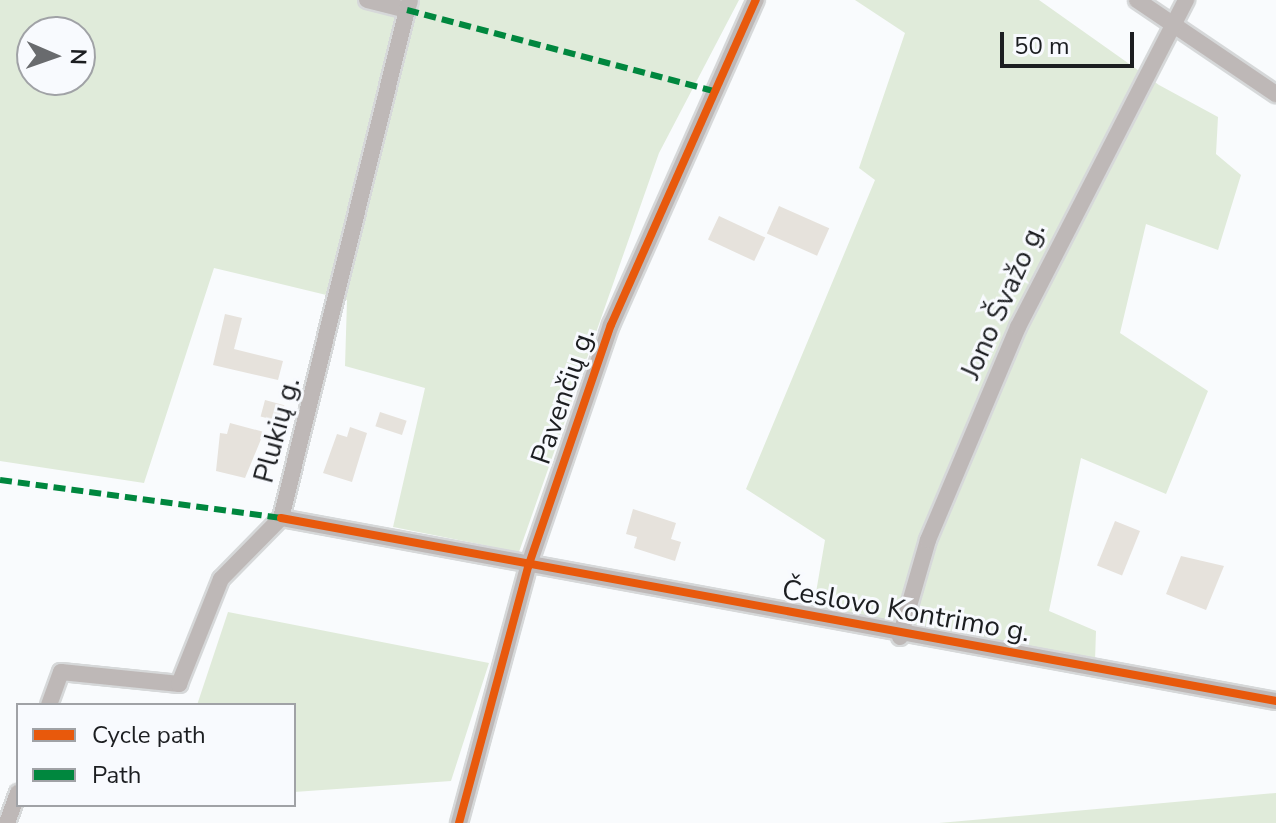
<!DOCTYPE html>
<html>
<head>
<meta charset="utf-8">
<style>
	body { margin:0 }
	#map { position:relative; width:1276px; height:823px; overflow:hidden; background:#f9fbfd; font-family:"Nunito Sans",sans-serif }
	div>[style] { position:absolute }
	.green>* { inset:0; background:#e0ebda }
	.building>* { inset:0; background:#e6e2dc; transform-origin:0 0 }
	.roads { filter:drop-shadow(2px 0 #d6d8d9) drop-shadow(-2px 0 #d6d8d9) drop-shadow(0 2px #d6d8d9) drop-shadow(0 -2px #d6d8d9) }
	.street>* { height:16px; margin:-8px; padding:0 8px; transform-origin:8px; border-radius:8px; background:#beb8b7 }
	.quiet>* { height:6px; margin-top:-3px; transform-origin:0; background:repeating-linear-gradient(90deg,#00873e 0 12px,transparent 0 18px) }
	.cycleway>* { height:8px; margin:-4px; padding:0 4px; transform-origin:4px; border-radius:4px; background:#e8590c }
	span { translate:-50% -50%; white-space:nowrap; text-align:center; line-height:1.15; -webkit-text-stroke:6px #f8fafe; paint-order:stroke }
	.street-label { font-size:28px; color:#1c1e21 }
	.legend { position:absolute; left:16px; top:703px; width:280px; height:104px; box-sizing:border-box; background:#f8fafe; border:2px solid #a0a2a6; margin:0; padding:10px 14px; list-style:none; font-size:24px; color:#1c1e21 }
	.legend li { display:flex; align-items:center; gap:16px; height:40px }
	.legend b { width:40px; border:2px solid #a0a2a6 }
	.north { position:absolute; left:16px; top:16px; width:80px; height:80px; box-sizing:border-box; background:#f8fafe; border:2px solid #a0a2a6; border-radius:50%; rotate:92deg; font-size:22px; font-weight:700; line-height:32px; text-align:center; color:#1c1e21 }
	.north::after { content:''; display:block; margin:auto; width:28px; height:36px; background:#696b6e; clip-path:polygon(50% 0,100% 100%,50% 72%,0 100%) }
	.scale { position:absolute; left:1000px; top:32px; width:134px; height:36px; box-sizing:border-box; border:4px solid #1c1e21; border-top:0; padding-left:10px; font-size:24px; line-height:28px; white-space:nowrap; color:#1c1e21; -webkit-text-stroke:6px #f8fafe; paint-order:stroke }
</style>
</head>
<body>
<div id="map">
	<div class="green">
		<i style="clip-path:polygon(evenodd,0 0,739px 0,659px 153px,519px 552px,393px 527px,425px 388px,345px 366px,347px 300px,214px 268px,144px 483px,0 461px,0 0,32px 32px,80px 32px,80px 80px,32px 80px,32px 32px)"></i>
		<i style="clip-path:polygon(855px 0,1039px 0,1159px 85px,1218px 117px,1216px 154px,1241px 175px,1218px 250px,1146px 224px,1120px 333px,1208px 391px,1166px 494px,1081px 458px,1049px 611px,1096px 631px,1095px 661px,813px 610px,825px 540px,746px 489px,875px 180px,859px 168px,905px 33px)"></i>
		<i style="clip-path:polygon(228px 612px,489px 663px,451px 781px,294px 792px,294px 705px,197px 705px)"></i>
		<i style="clip-path:polygon(1276px 793px,1276px 823px,939px 823px)"></i>
	</div>
	<div class="building">
		<i style="left:779px;top:206px;width:55px;height:30px;rotate:24deg"></i>
		<i style="left:719px;top:216px;width:51px;height:26px;rotate:25deg"></i>
		<i style="clip-path:polygon(225px 314px,242px 318px,234px 349px,283px 361px,278px 380px,213px 365px)"></i>
		<i style="left:265px;top:400px;width:20px;height:17px;rotate:15deg"></i>
		<i style="left:380px;top:412px;width:28px;height:15px;rotate:18deg"></i>
		<i style="clip-path:polygon(230px 423px,264px 432px,245px 478px,216px 471px,220px 433px,227px 434px)"></i>
		<i style="clip-path:polygon(350px 427px,367px 433px,352px 482px,323px 473px,337px 434px,347px 437px)"></i>
		<i style="clip-path:polygon(633px 509px,676px 523px,671px 539px,681px 542px,675px 561px,634px 548px,637px 537px,626px 534px)"></i>
		<i style="left:1115px;top:521px;width:27px;height:48px;rotate:22deg"></i>
		<i style="clip-path:polygon(1181px 556px,1224px 566px,1206px 610px,1166px 594px)"></i>
	</div>
	<div class="roads">
		<div class="street">
			<i style="left:367px;top:0;width:41px;rotate:14deg"></i>
			<i style="left:407px;top:10px;width:9px;rotate:-72deg"></i>
			<i style="left:1137px;top:0;width:168px;rotate:34.1deg"></i>
			<i style="left:281px;top:518px;width:1012px;rotate:10.42deg"></i>
			<i style="left:900px;top:637px;width:101px;rotate:-73.9deg"></i>
			<i style="left:928px;top:540px;width:231px;rotate:-67.1deg"></i>
			<i style="left:1018px;top:327px;width:368px;rotate:-62.8deg"></i>
			<i style="left:49px;top:705px;width:35px;rotate:-70deg"></i>
			<i style="left:61px;top:672px;width:119px;rotate:5.8deg"></i>
			<i style="left:179px;top:684px;width:113px;rotate:-68.2deg"></i>
			<i style="left:221px;top:579px;width:86px;rotate:-45.5deg"></i>
			<i style="left:281px;top:518px;width:523px;rotate:-76.07deg"></i>
			<i style="left:7px;top:823px;width:32px;rotate:-70deg"></i>
			<i style="left:459px;top:823px;width:265px;rotate:-74.9deg"></i>
			<i style="left:528px;top:567px;width:256px;rotate:-71.1deg"></i>
			<i style="left:611px;top:325px;width:356px;rotate:-66deg"></i>
		</div>
	</div>
	<div class="quiet">
		<i style="left:407px;top:10px;width:317px;rotate:14.8deg"></i>
		<i style="left:0;top:480px;width:284px;rotate:7.7deg"></i>
	</div>
	<div class="cycleway">
		<i style="left:281px;top:518px;width:1012px;rotate:10.42deg"></i>
		<i style="left:459px;top:823px;width:265px;rotate:-74.9deg"></i>
		<i style="left:528px;top:567px;width:256px;rotate:-71.1deg"></i>
		<i style="left:611px;top:325px;width:356px;rotate:-66deg"></i>
	</div>
	<div class="street-label">
		<span style="left:1003px;top:301px;rotate:-66deg">Jono Švažo g.</span>
		<span style="left:563px;top:396px;rotate:-71deg">Pavenčių g.</span>
		<span style="left:277px;top:430px;rotate:-75deg">Plukių g.</span>
		<span style="left:906px;top:611px;rotate:10deg">Česlovo Kontrimo g.</span>
	</div>
	<ul class="legend">
	<li><b style="height:10px;background:#e8590c"></b>Cycle path</li>
	<li><b style="height:10px;background:#00873e"></b>Path</li>
	</ul>
	<div class="north">N</div>
	<div class="scale">50 m</div>
</div>
</body>
</html>
